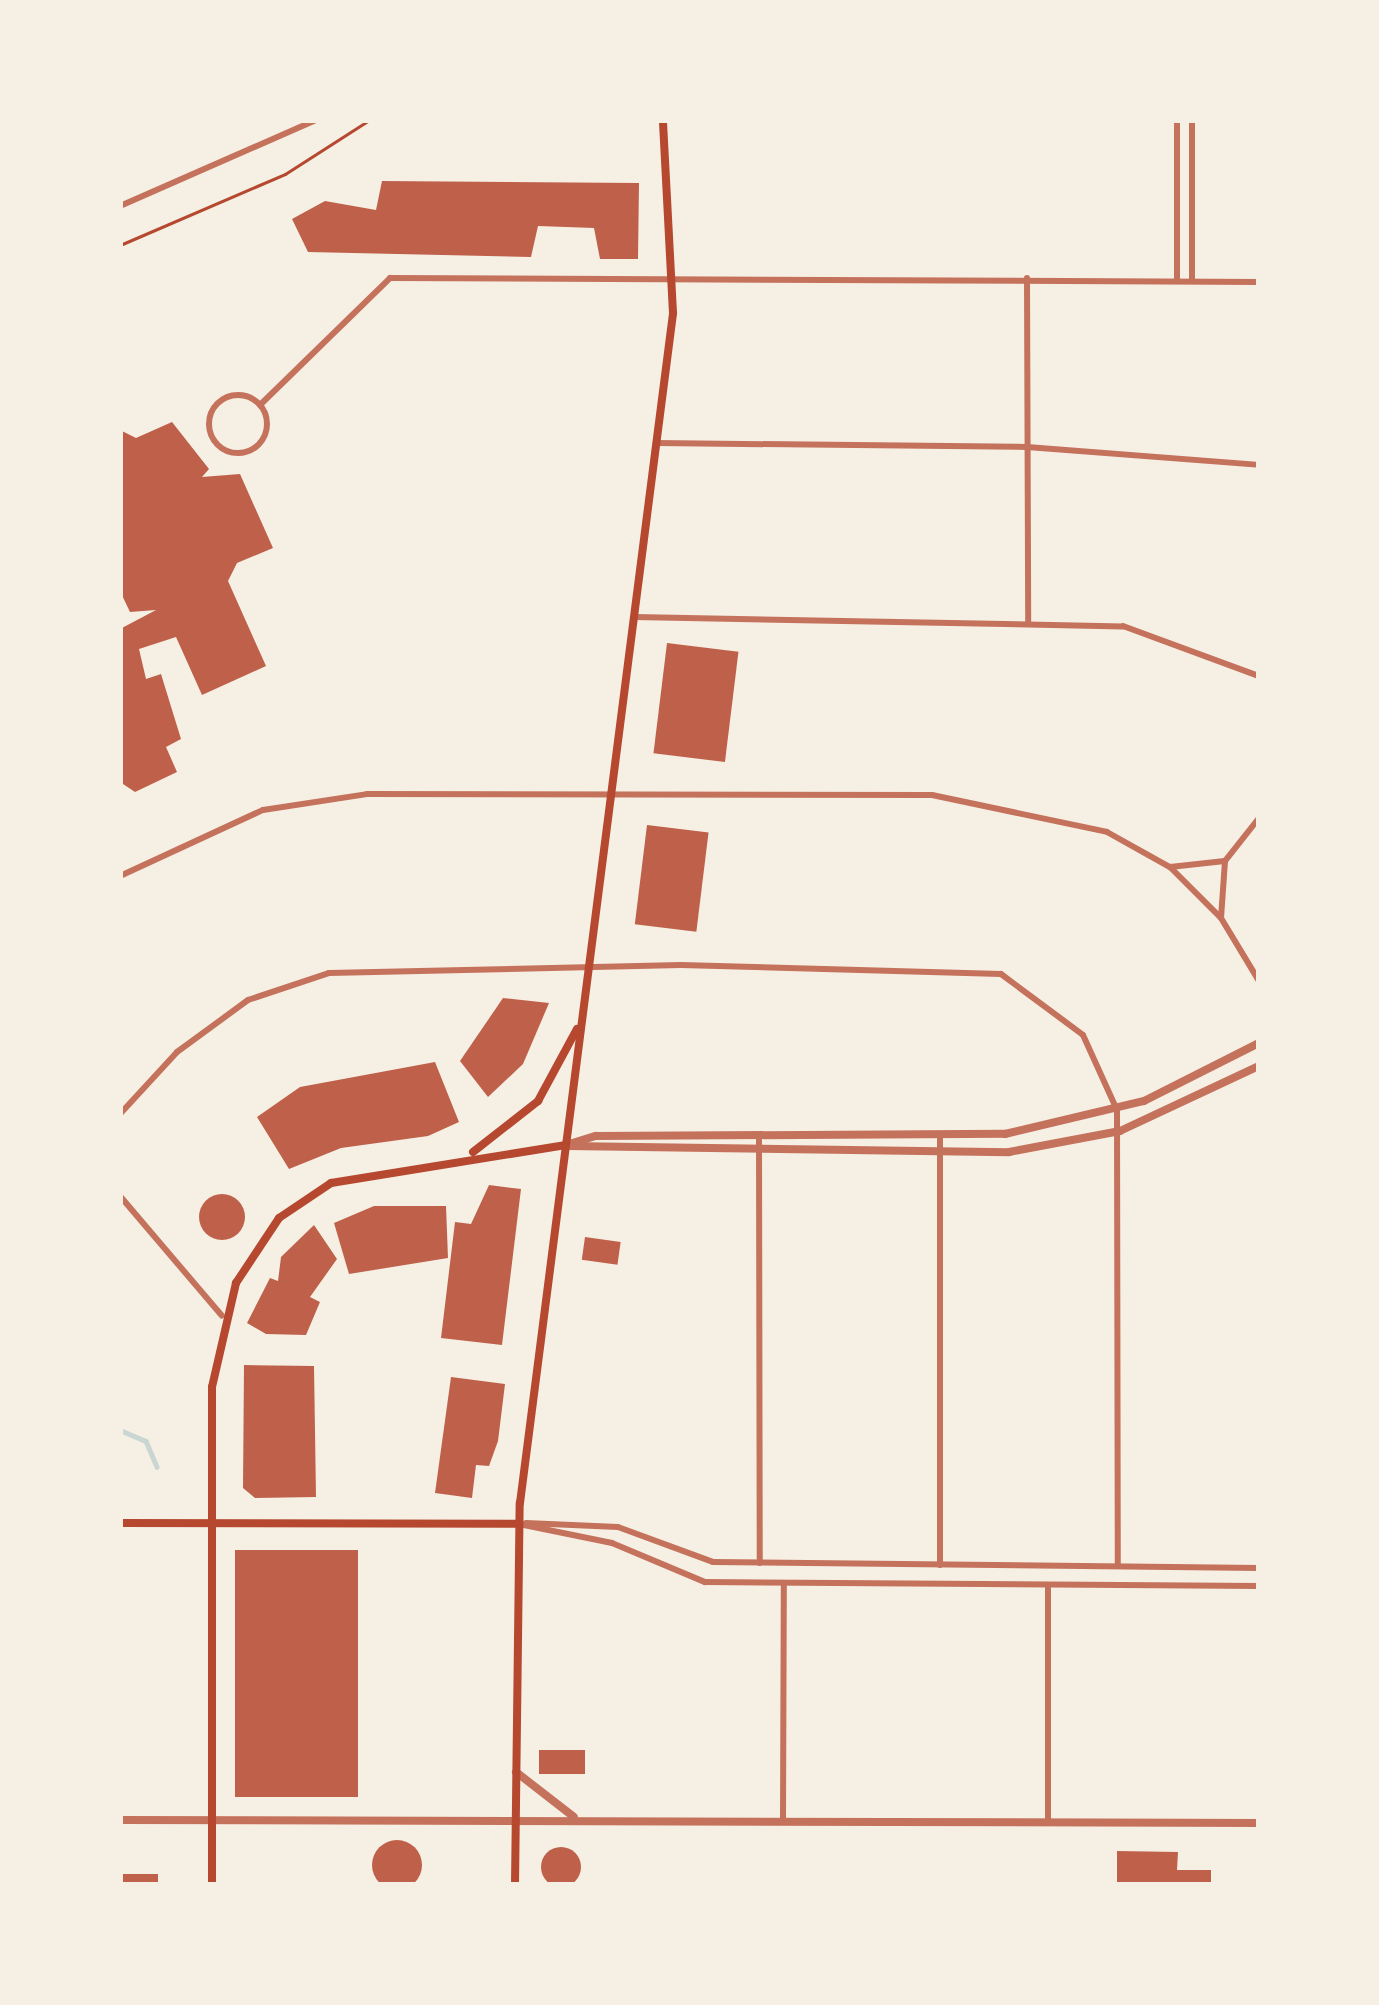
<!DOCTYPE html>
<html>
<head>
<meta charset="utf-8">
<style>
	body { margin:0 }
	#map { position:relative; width:1379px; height:2005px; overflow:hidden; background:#f6efe4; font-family:"Noto Sans",sans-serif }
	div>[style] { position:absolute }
	.stream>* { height:4.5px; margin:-2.25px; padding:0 2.25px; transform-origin:2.25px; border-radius:2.25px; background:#c9d6d2 }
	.building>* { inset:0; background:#bf614a; transform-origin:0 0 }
	.round { border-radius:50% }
	.path>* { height:3px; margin:-1.5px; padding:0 1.5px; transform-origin:1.5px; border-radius:1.5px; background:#b5482f }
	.minor>* { height:6px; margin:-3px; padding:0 3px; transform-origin:3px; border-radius:3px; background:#c5725c }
	.minor>.ring { margin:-3px; padding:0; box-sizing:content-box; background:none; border:6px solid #c5725c; border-radius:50% }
	.tertiary>* { height:8px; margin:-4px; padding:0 4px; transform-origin:4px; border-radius:4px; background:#c5725c }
	.secondary>* { height:8px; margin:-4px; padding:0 4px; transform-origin:4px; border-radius:4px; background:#b5482f }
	span { translate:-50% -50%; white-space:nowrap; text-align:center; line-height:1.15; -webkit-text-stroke:12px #f6efe4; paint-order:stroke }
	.frame { position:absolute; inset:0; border:123px solid #f6efe4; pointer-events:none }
</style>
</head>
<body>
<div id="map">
	<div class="stream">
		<i style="left:120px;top:1430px;width:28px;rotate:23deg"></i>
		<i style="left:146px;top:1441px;width:28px;rotate:67deg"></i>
	</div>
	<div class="building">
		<i style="clip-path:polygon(382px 181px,639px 183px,638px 259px,600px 259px,594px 228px,538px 226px,531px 257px,308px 252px,292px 219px,325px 201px,376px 210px)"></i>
		<i style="clip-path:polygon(172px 422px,209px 469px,202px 477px,240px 474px,273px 548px,237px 563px,228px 581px,266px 666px,202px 695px,176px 637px,139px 649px,146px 679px,161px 674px,181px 739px,166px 747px,177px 772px,135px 792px,120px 782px,120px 629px,156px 610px,130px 612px,120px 591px,120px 430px,136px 438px)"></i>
		<i style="left:667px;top:643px;width:72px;height:111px;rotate:7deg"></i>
		<i style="left:647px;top:825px;width:62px;height:100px;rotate:7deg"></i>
		<i style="clip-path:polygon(503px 998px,549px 1003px,523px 1064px,488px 1097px,460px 1061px)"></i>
		<i style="clip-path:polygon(435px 1062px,459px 1122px,428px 1136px,341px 1148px,289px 1169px,257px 1117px,300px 1087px)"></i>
		<i style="clip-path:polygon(489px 1185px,521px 1189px,502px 1345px,441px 1338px,455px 1222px,471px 1224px)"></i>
		<i class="round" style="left:199px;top:1194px;width:46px;height:46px"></i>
		<i style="clip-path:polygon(374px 1206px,446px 1206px,448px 1258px,349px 1274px,334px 1223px)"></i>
		<i style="clip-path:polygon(314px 1225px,337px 1259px,310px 1297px,320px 1302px,306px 1335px,266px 1334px,247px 1323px,270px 1278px,278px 1281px,281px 1257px)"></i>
		<i style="left:585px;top:1237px;width:36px;height:23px;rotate:8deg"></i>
		<i style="clip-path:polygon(244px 1365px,314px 1366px,316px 1497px,255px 1498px,243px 1488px)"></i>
		<i style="clip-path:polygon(451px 1377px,505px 1384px,498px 1441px,489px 1466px,476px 1465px,472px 1498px,435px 1493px)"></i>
		<i style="left:235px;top:1550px;width:123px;height:247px"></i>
		<i style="left:539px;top:1750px;width:46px;height:24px"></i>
		<i class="round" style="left:372px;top:1840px;width:50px;height:50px"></i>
		<i class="round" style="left:541px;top:1847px;width:40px;height:40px"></i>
		<i style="clip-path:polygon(1117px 1851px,1178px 1852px,1177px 1870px,1211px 1870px,1211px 1885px,1117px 1885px)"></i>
		<i style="left:158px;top:1874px;width:11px;height:38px;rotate:90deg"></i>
	</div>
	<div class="path">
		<i style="left:120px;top:245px;width:180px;rotate:-23.3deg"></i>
		<i style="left:285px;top:174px;width:100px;rotate:-32.7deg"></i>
	</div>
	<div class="minor">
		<i style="left:120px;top:206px;width:214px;rotate:-23.7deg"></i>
		<i style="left:1027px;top:278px;width:343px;rotate:89.8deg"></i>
		<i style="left:1177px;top:280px;width:160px;rotate:-90deg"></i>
		<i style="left:1192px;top:281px;width:161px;rotate:-90deg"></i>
		<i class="ring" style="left:209px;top:395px;width:52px;height:52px"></i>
		<i style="left:260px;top:405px;width:182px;rotate:-44.3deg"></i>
		<i style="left:390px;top:278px;width:869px;rotate:0.26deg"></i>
		<i style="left:656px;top:443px;width:371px;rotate:0.6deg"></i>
		<i style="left:1027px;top:447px;width:233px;rotate:4.4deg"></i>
		<i style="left:634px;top:617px;width:489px;rotate:1.1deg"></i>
		<i style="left:1123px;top:626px;width:145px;rotate:20.2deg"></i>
		<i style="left:1259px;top:818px;width:55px;rotate:128.3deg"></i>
		<i style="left:1225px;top:861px;width:57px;rotate:94deg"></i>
		<i style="left:1221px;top:918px;width:74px;rotate:58.9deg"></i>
		<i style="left:1170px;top:867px;width:72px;rotate:45deg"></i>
		<i style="left:120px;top:876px;width:157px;rotate:-24.8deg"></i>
		<i style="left:263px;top:810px;width:105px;rotate:-8.7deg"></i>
		<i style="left:367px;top:794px;width:565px;rotate:0.1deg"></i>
		<i style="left:932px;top:795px;width:179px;rotate:11.9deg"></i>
		<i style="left:1107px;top:832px;width:72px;rotate:29.1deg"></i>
		<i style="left:1170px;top:867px;width:55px;rotate:-6.2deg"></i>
		<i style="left:120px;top:1114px;width:84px;rotate:-47.4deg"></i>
		<i style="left:177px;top:1052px;width:88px;rotate:-36.2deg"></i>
		<i style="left:248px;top:1000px;width:85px;rotate:-18.4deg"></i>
		<i style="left:329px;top:973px;width:352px;rotate:-1.3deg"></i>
		<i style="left:681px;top:965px;width:320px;rotate:1.6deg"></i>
		<i style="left:1001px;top:974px;width:102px;rotate:36.6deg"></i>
		<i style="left:1083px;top:1035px;width:82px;rotate:65.6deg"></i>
		<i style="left:1117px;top:1110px;width:456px;rotate:89.9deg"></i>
		<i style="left:759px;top:1136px;width:427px;rotate:89.9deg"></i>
		<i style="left:120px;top:1196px;width:157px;rotate:49.6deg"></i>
		<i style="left:526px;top:1523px;width:92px;rotate:2.5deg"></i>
		<i style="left:618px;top:1527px;width:101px;rotate:20.2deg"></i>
		<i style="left:713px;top:1562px;width:546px;rotate:0.63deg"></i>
		<i style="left:519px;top:1524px;width:95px;rotate:11.5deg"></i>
		<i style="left:612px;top:1543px;width:101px;rotate:22.8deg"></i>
		<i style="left:705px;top:1582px;width:554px;rotate:0.41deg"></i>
		<i style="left:940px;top:1565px;width:428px;rotate:-90deg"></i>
		<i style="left:1048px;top:1586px;width:236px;rotate:90deg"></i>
		<i style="left:783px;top:1821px;width:236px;rotate:-89.8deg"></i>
	</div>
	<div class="tertiary">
		<i style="left:566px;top:1145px;width:31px;rotate:-17deg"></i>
		<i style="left:596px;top:1136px;width:409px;rotate:-0.3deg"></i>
		<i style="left:1005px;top:1134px;width:143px;rotate:-13.4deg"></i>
		<i style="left:1144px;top:1101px;width:129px;rotate:-26.8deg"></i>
		<i style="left:567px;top:1146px;width:442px;rotate:0.8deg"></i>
		<i style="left:1009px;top:1152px;width:113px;rotate:-10.7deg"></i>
		<i style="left:1120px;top:1131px;width:153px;rotate:-25.1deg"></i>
		<i style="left:516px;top:1772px;width:73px;rotate:37.8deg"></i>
		<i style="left:120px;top:1820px;width:1139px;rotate:0.15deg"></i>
	</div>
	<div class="secondary">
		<i style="left:473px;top:1152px;width:83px;rotate:-38.1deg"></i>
		<i style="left:538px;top:1101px;width:82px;rotate:-61.6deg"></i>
		<i style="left:120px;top:1523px;width:399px;rotate:0.1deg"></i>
		<i style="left:212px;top:1885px;width:498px;rotate:-90deg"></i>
		<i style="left:212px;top:1387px;width:107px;rotate:-77deg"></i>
		<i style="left:236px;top:1283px;width:78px;rotate:-56.5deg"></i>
		<i style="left:279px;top:1218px;width:63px;rotate:-33.9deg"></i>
		<i style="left:331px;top:1183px;width:238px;rotate:-9.2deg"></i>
		<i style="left:515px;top:1885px;width:382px;rotate:-89.3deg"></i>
		<i style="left:520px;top:1503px;width:1200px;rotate:-82.67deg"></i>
		<i style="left:673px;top:313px;width:193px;rotate:-93deg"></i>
	</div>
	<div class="frame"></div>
</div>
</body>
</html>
